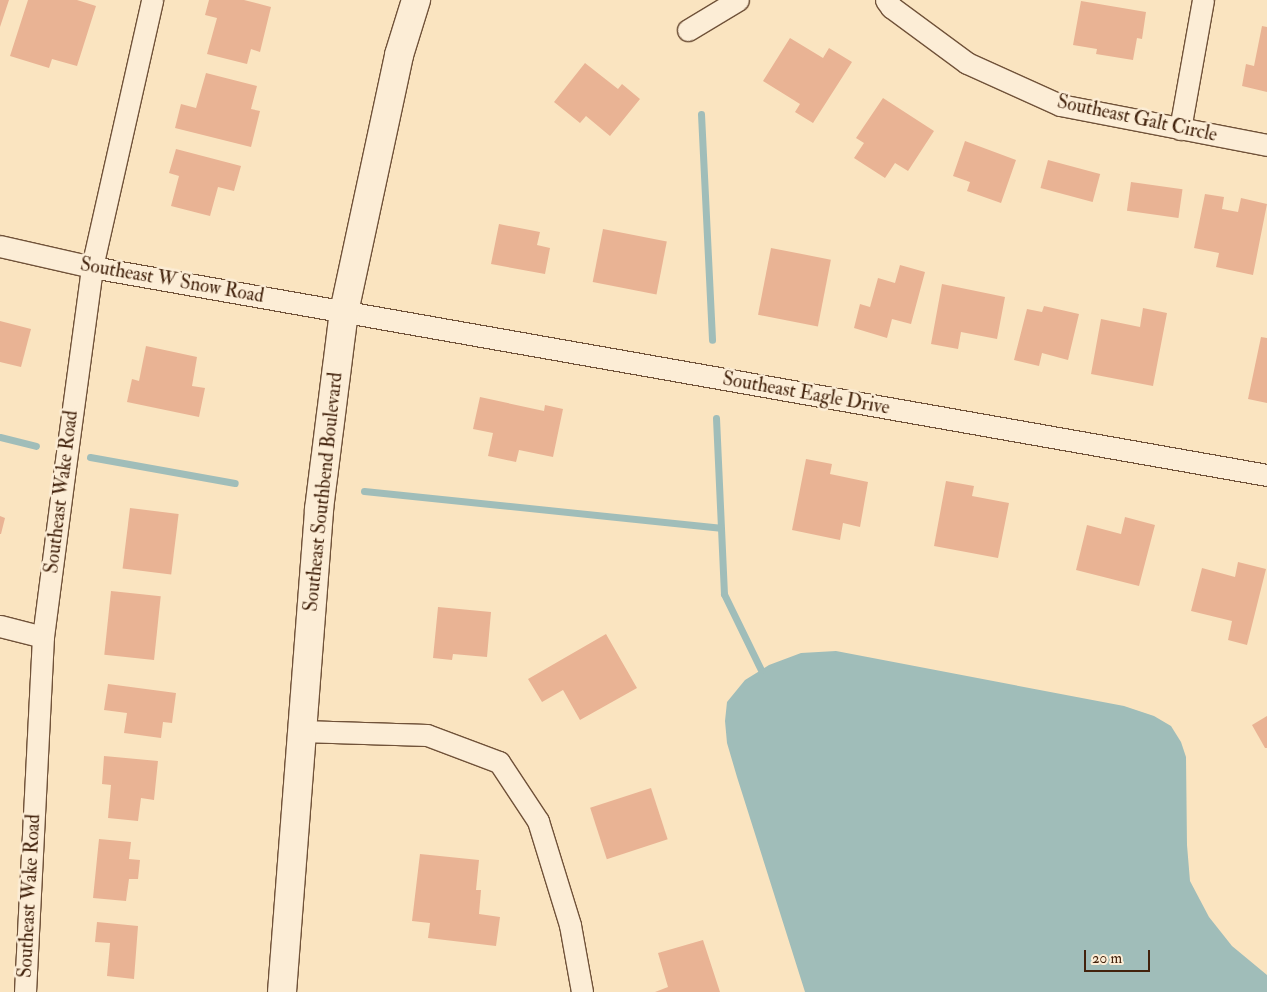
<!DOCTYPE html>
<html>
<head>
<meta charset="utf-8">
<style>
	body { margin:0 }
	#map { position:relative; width:1267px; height:992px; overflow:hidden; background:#fae4c0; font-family:"IM FELL Double Pica",serif }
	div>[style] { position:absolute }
	.water>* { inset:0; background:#a0bdb9 }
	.stream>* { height:7px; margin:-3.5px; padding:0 3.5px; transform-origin:3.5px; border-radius:3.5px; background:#a0bdb9 }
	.building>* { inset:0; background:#e9b394; transform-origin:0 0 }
	.roads { filter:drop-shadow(1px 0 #705239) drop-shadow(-1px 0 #705239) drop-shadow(0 1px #705239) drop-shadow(0 -1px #705239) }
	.street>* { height:21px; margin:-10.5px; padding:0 10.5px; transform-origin:10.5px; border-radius:10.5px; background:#fcedd6 }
	.secondary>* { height:28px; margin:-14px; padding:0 14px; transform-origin:14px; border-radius:14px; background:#fcedd6 }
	span { translate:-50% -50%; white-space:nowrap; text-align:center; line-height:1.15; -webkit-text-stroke:5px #fcedd6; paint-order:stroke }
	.street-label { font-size:19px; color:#42220c }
	.scale { position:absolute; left:1084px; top:950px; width:66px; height:22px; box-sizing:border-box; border:2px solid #42220c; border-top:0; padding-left:6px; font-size:15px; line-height:18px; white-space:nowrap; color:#42220c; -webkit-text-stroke:4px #fcedd6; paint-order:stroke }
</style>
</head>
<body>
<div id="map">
	<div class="water">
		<i style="clip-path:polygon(836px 651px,1124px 706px,1154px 716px,1171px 726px,1181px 742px,1186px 757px,1187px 845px,1190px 881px,1209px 917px,1232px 946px,1267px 975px,1267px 992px,805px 992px,737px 777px,727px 743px,725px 721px,727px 702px,745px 680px,769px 665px,801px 653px)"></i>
	</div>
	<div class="stream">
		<i style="left:701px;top:114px;width:226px;rotate:87.2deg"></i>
		<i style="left:716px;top:418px;width:176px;rotate:87.4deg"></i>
		<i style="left:724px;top:594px;width:85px;rotate:64deg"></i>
		<i style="left:0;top:437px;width:37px;rotate:14deg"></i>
		<i style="left:90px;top:457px;width:147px;rotate:10.2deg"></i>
		<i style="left:364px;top:491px;width:358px;rotate:5.9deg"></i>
	</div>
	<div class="building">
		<i style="clip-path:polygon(0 0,9px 0,0 27px)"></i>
		<i style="clip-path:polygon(28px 0,77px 0,96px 6px,77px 66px,52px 59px,49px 68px,10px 56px)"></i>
		<i style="clip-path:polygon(209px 0,244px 0,271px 7px,260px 52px,251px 49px,247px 64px,207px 54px,217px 18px,205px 15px)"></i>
		<i style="clip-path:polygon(1081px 1px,1146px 12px,1142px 39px,1137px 38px,1133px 60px,1096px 54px,1097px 49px,1073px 45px)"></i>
		<i style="clip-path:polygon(1262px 26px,1267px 27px,1267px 92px,1242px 86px,1246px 64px,1254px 66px)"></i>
		<i style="clip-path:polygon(790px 38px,823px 58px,829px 48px,852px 62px,813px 123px,795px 112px,800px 104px,763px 81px)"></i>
		<i style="clip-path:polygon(585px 63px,618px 89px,622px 84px,640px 99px,610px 136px,586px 116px,580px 123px,554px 102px)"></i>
		<i style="clip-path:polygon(206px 73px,257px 86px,251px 109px,260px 111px,251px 147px,175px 128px,181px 104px,196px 108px)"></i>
		<i style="clip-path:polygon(883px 98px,934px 131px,908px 171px,895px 163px,885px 178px,854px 158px,864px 143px,856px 138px)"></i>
		<i style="clip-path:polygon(965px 141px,1016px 160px,1001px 203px,967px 191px,970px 182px,953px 176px)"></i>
		<i style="clip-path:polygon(176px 149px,241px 166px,234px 191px,218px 187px,210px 216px,171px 206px,179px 176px,169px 173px)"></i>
		<i style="left:1048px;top:160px;width:54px;height:29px;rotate:15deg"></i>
		<i style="left:1131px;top:182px;width:52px;height:29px;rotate:8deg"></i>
		<i style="clip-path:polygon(1205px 194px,1224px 197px,1222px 209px,1238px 212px,1241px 198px,1267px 204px,1253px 275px,1216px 267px,1219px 253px,1194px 248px)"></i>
		<i style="clip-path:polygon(499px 224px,540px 232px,537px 245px,550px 248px,545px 274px,491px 264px)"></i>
		<i style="left:603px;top:229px;width:65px;height:54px;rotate:11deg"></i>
		<i style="left:771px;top:248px;width:61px;height:68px;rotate:11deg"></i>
		<i style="clip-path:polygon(900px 265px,925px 272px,911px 324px,892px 319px,887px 338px,854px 328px,860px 304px,870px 307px,878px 278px,895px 283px)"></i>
		<i style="clip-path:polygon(942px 284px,1005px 297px,997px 339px,961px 332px,958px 349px,931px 344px)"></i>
		<i style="clip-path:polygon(1044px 306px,1079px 314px,1068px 360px,1042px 353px,1039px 366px,1014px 360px,1027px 309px,1042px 312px)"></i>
		<i style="clip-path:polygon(1143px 308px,1167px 313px,1153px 386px,1091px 374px,1101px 319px,1140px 327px)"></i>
		<i style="clip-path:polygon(0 321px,31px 329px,21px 367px,0 362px)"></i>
		<i style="clip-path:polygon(1261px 337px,1267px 338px,1267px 403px,1248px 399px)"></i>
		<i style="clip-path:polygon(146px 346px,197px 357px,192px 386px,205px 388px,199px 417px,127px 402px,132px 379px,139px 381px)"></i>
		<i style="clip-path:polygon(480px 397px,544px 411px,545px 405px,563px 409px,553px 457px,519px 450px,516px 462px,488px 456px,493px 433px,473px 429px)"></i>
		<i style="clip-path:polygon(806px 459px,832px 464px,830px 474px,868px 482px,860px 527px,843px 523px,840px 540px,792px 530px)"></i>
		<i style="clip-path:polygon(946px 481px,974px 486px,972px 496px,1009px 503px,998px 558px,934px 546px)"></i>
		<i style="left:130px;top:508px;width:49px;height:61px;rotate:7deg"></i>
		<i style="clip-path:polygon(0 516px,5px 518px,1px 534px,0 534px)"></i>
		<i style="clip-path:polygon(1125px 517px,1155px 525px,1139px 586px,1076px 570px,1087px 525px,1121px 534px)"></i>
		<i style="clip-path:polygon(1238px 562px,1266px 569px,1247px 645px,1228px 640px,1232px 621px,1191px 611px,1202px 568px,1235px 577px)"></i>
		<i style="left:111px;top:591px;width:50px;height:64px;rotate:6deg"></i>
		<i style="clip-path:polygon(438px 607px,491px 612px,487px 657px,453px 654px,452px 660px,433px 658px)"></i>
		<i style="clip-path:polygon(606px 634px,637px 688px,580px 720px,563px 690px,542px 702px,528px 679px)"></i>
		<i style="clip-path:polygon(108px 684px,176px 693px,172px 723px,163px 722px,161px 738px,124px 733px,127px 713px,104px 710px)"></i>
		<i style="clip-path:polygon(1267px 716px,1267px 748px,1265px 748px,1252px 725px)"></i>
		<i style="clip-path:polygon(104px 756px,158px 761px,154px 800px,141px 798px,138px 821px,108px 818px,111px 785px,102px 784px)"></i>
		<i style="left:651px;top:788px;width:54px;height:64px;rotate:72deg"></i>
		<i style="clip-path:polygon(99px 839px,131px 842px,129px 859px,140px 860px,138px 879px,129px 879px,126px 901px,93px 898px)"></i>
		<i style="clip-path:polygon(420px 854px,479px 860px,476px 890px,481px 890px,479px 914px,500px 917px,496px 946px,428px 938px,430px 923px,412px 921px)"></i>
		<i style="clip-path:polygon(97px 922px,138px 926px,134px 979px,107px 976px,110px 943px,95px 942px)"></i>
		<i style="clip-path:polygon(703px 940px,720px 992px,655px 992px,668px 987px,658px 953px)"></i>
	</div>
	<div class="roads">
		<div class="street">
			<i style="left:886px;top:0;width:9px;rotate:54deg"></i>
			<i style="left:891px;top:7px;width:94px;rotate:36.4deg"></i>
			<i style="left:967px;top:63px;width:102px;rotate:24.3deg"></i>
			<i style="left:1060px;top:105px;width:211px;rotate:10.9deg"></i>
			<i style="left:688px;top:30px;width:58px;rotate:-31deg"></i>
			<i style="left:1180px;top:129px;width:131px;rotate:-79.9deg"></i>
			<i style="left:0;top:246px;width:94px;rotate:12.9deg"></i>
			<i style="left:92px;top:267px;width:1193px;rotate:10.04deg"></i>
			<i style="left:0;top:626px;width:44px;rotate:14.3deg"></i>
			<i style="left:301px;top:731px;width:126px;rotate:1.8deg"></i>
			<i style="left:427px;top:735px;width:77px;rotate:20.6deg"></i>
			<i style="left:499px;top:762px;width:71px;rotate:56.5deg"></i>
			<i style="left:538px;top:821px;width:109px;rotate:72.9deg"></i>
			<i style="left:570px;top:925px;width:68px;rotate:79.8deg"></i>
			<i style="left:25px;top:992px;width:355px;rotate:-87.1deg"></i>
			<i style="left:43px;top:637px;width:163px;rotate:-82.6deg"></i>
			<i style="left:64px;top:475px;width:210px;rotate:-82.3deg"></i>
			<i style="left:92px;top:267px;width:274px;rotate:-77.3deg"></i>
		</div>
		<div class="secondary">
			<i style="left:282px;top:992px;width:484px;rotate:-85.6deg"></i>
			<i style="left:319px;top:509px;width:199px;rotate:-82.8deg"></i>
			<i style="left:344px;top:312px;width:263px;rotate:-77.9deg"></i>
			<i style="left:399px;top:55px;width:58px;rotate:-72.8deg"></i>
		</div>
	</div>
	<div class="street-label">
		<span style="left:1137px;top:119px;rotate:12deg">Southeast Galt Circle</span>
		<span style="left:172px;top:281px;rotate:10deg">Southeast W Snow Road</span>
		<span style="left:806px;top:394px;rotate:10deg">Southeast Eagle Drive</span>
		<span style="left:62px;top:492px;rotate:-83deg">Southeast Wake Road</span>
		<span style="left:324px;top:492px;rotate:-84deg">Southeast Southbend Boulevard</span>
		<span style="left:30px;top:896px;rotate:-87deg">Southeast Wake Road</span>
	</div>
	<div class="scale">20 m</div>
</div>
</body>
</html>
